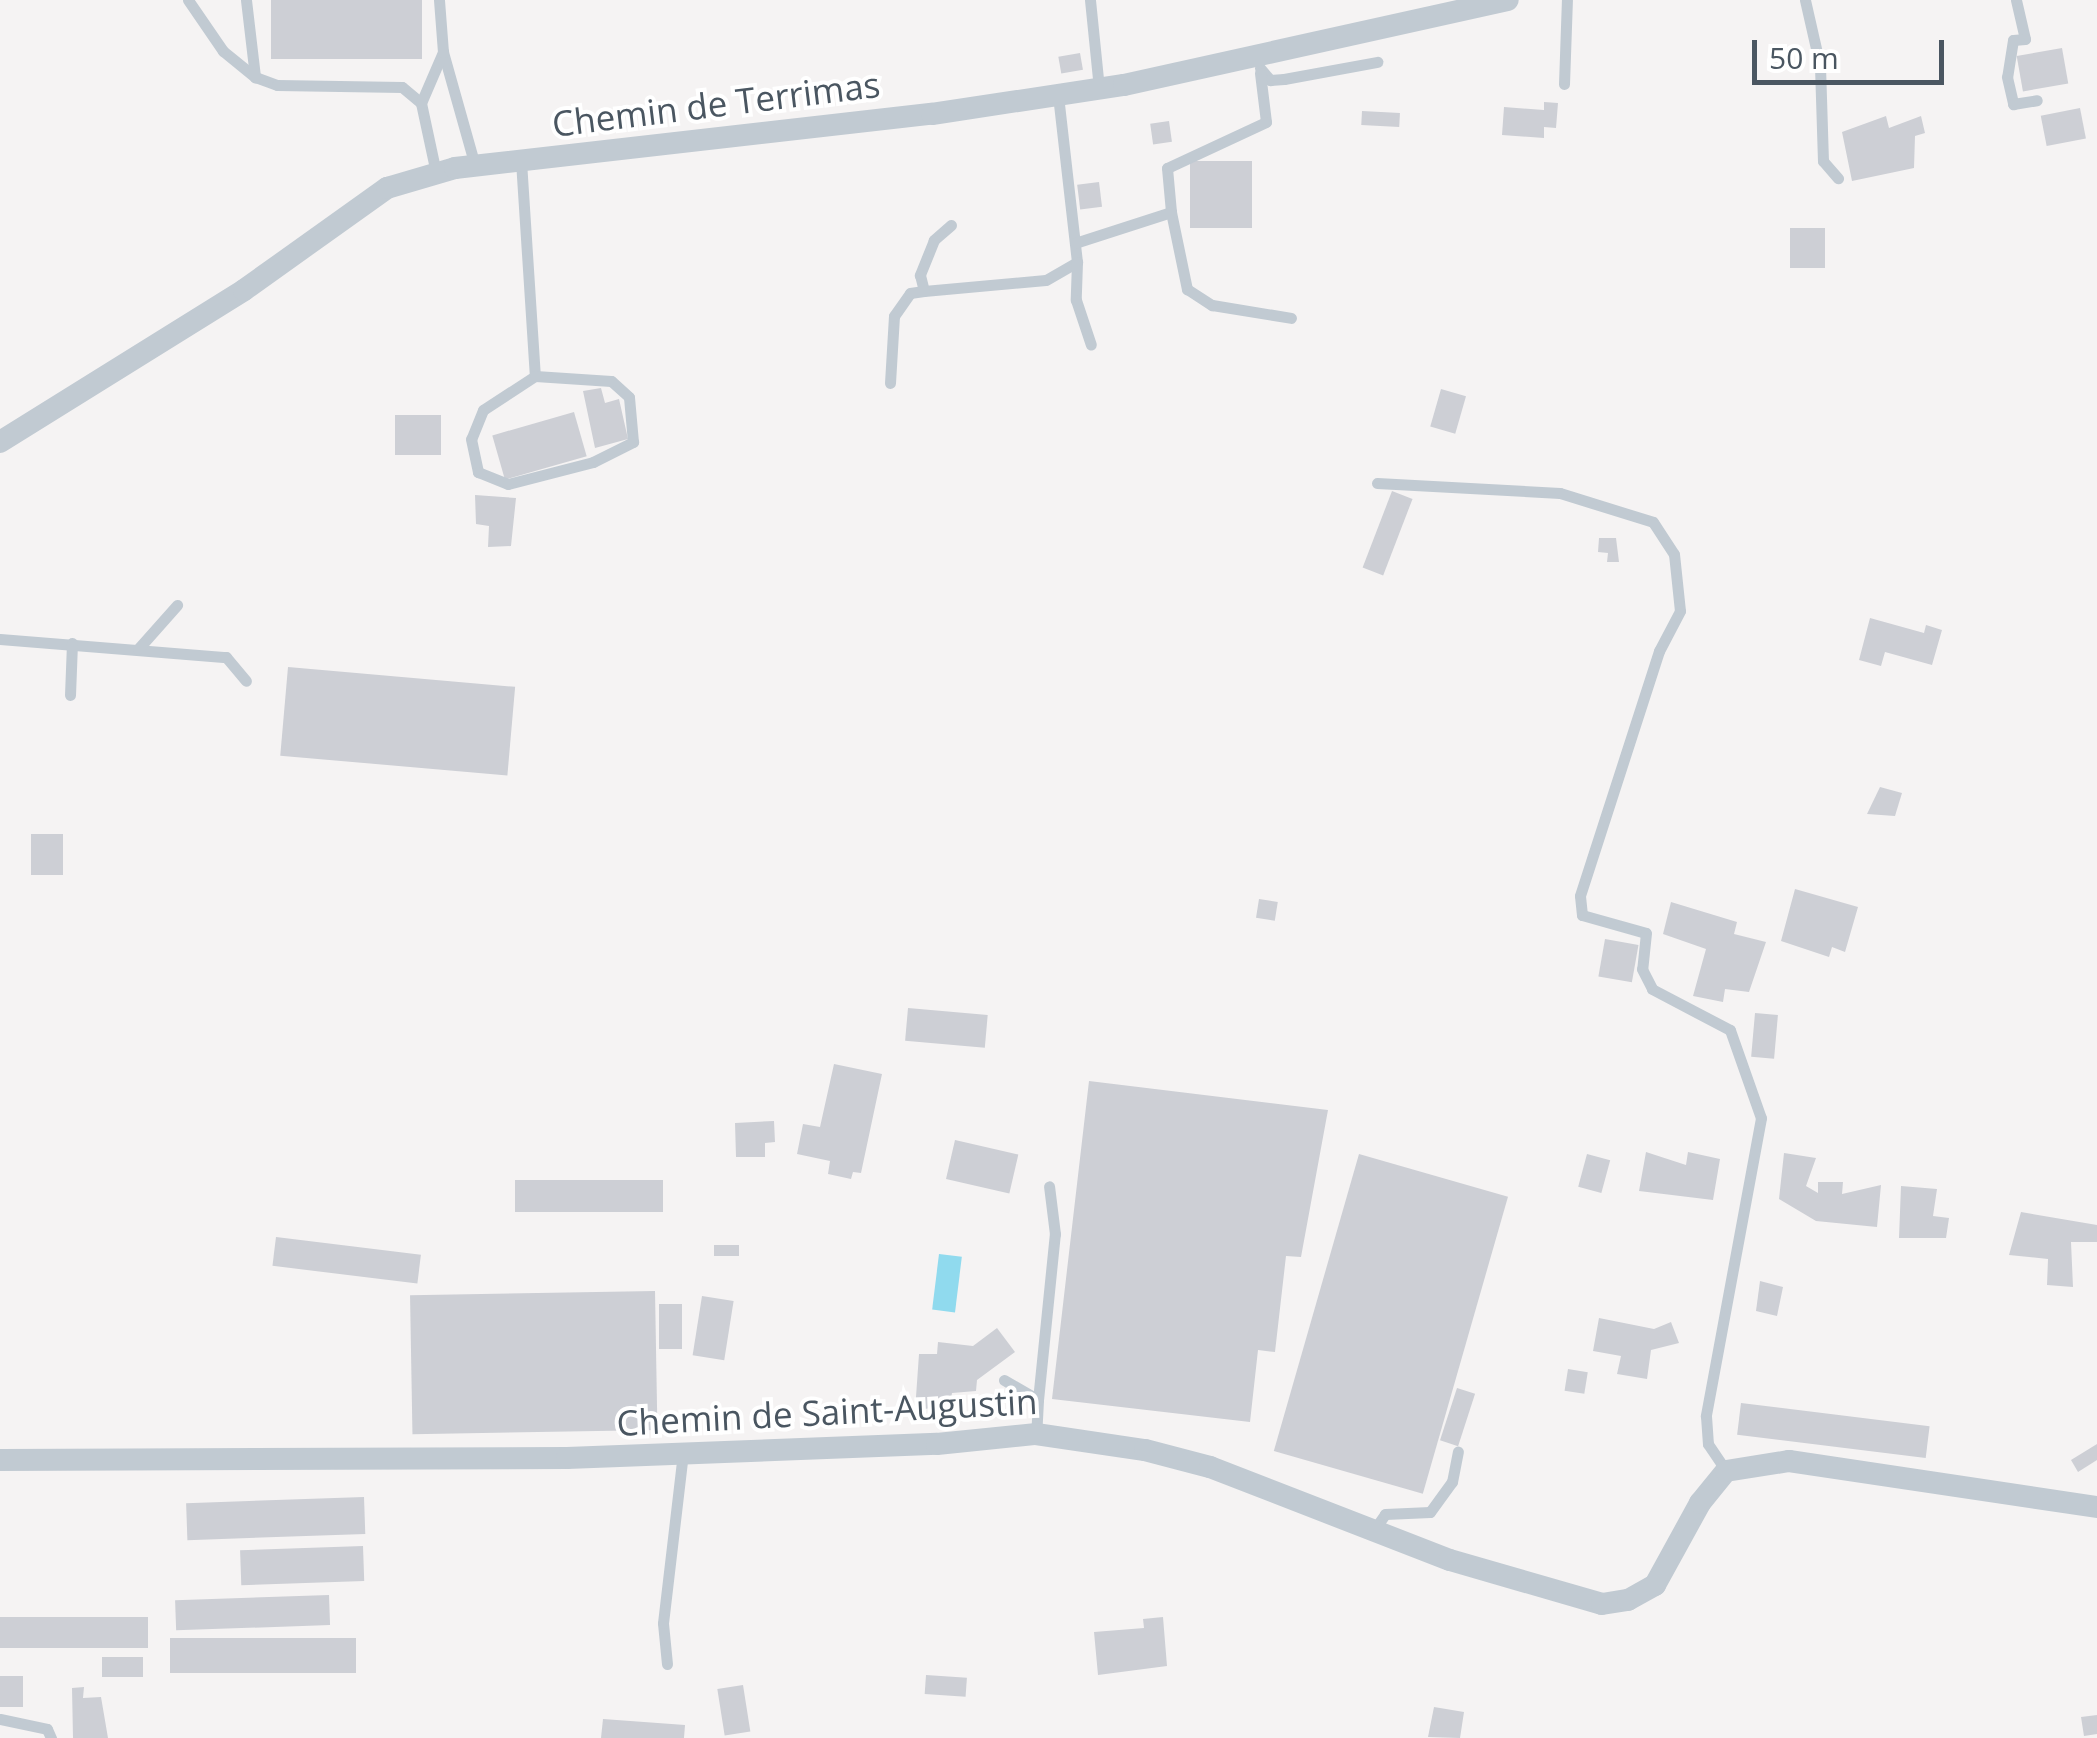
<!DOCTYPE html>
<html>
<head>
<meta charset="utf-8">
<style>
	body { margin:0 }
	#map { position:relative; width:2097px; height:1738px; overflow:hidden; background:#f5f3f3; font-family:"Open Sans",sans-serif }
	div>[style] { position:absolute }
	.water>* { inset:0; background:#90daee; transform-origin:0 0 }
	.building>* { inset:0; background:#cdcfd5; transform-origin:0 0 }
	.service>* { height:11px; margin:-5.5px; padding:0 5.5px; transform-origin:5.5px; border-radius:5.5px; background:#c1cad2 }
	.minor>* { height:22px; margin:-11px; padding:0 11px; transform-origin:11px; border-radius:11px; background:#c1cad2 }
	span { translate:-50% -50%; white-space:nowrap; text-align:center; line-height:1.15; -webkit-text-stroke:8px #fff; paint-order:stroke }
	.street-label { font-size:35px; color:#4a5661 }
	.scale { position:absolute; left:1752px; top:40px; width:192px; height:45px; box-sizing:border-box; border:5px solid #4a5661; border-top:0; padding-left:12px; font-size:30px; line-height:35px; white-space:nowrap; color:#4a5661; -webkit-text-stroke:8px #fff; paint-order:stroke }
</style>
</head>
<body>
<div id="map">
	<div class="water">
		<i style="left:939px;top:1254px;width:23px;height:56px;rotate:7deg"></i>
	</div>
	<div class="building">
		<i style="left:271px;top:0;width:151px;height:59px"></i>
		<i style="left:2062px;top:48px;width:36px;height:46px;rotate:80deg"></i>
		<i style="left:1080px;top:53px;width:17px;height:22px;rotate:80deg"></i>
		<i style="clip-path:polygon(1544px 102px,1558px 103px,1556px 128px,1544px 127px,1544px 138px,1502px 135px,1504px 107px,1544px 110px)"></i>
		<i style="left:2080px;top:108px;width:31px;height:40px;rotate:79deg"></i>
		<i style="left:1362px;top:111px;width:38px;height:14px;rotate:3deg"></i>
		<i style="clip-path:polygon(1886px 116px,1889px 128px,1921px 116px,1925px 133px,1915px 136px,1914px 168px,1852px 181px,1842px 132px)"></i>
		<i style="left:1169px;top:121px;width:21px;height:19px;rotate:82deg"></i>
		<i style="left:1190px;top:161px;width:62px;height:67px"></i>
		<i style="left:1099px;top:182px;width:25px;height:22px;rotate:83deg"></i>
		<i style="left:1790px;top:228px;width:35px;height:40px"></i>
		<i style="clip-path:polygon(601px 388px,605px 403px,619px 399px,628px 439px,595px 448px,583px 391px)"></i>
		<i style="left:1441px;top:389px;width:26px;height:39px;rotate:16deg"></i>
		<i style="left:574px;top:412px;width:46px;height:85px;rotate:74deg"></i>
		<i style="left:395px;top:415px;width:46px;height:40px"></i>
		<i style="left:1392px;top:491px;width:22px;height:82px;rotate:21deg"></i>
		<i style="clip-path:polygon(475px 495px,516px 498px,511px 546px,488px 547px,489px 526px,476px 524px)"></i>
		<i style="clip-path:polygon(1599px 538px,1616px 538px,1619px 562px,1607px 562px,1608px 553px,1598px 552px)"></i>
		<i style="clip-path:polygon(1870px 618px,1924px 633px,1926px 625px,1942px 630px,1932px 665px,1885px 652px,1881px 666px,1859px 660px)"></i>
		<i style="left:288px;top:667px;width:228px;height:89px;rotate:5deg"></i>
		<i style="clip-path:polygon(1880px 787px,1902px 793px,1895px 816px,1867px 814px)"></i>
		<i style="left:63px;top:834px;width:41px;height:32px;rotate:90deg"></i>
		<i style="clip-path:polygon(1795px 889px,1858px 907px,1845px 952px,1832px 947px,1829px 957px,1781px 941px)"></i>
		<i style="left:1259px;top:899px;width:19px;height:19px;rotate:9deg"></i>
		<i style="clip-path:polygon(1671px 902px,1737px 922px,1734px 934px,1766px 942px,1749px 992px,1725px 989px,1723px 1002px,1693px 996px,1706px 949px,1663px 934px)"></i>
		<i style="left:1605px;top:939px;width:34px;height:38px;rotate:10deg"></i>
		<i style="left:908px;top:1008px;width:80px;height:33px;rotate:5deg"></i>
		<i style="left:1755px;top:1013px;width:23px;height:44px;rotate:5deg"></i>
		<i style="clip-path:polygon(834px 1064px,882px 1074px,861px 1173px,853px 1172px,851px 1179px,828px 1174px,830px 1161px,797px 1154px,803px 1124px,820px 1127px)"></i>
		<i style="clip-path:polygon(1089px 1081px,1328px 1110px,1301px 1257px,1286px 1256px,1275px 1352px,1258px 1350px,1250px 1422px,1052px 1399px)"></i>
		<i style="clip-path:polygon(774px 1121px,775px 1142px,765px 1143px,765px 1157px,736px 1157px,735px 1123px)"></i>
		<i style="left:955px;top:1140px;width:65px;height:40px;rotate:13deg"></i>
		<i style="clip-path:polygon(1646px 1152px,1686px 1165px,1688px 1152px,1720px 1159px,1713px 1200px,1639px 1191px)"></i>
		<i style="clip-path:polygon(1784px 1153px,1816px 1158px,1806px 1186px,1818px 1193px,1818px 1182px,1843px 1182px,1842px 1194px,1881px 1185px,1877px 1227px,1816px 1221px,1779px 1199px)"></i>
		<i style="left:1359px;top:1154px;width:155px;height:309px;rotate:16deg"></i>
		<i style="left:1587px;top:1154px;width:24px;height:34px;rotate:15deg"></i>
		<i style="left:663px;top:1180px;width:32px;height:148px;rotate:90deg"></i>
		<i style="clip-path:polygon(1901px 1186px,1937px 1189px,1933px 1216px,1949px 1218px,1946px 1238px,1899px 1238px)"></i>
		<i style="clip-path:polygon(2021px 1212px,2097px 1225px,2097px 1242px,2071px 1242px,2073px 1287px,2047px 1285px,2048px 1259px,2009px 1255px)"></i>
		<i style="left:276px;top:1237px;width:146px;height:29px;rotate:7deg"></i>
		<i style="left:739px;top:1245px;width:11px;height:25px;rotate:90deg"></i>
		<i style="clip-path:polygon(1760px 1281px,1783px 1287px,1777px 1316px,1756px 1311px)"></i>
		<i style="left:655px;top:1291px;width:139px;height:245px;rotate:89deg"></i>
		<i style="left:702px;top:1296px;width:32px;height:60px;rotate:9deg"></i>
		<i style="left:659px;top:1304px;width:23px;height:45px"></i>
		<i style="clip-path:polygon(1599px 1318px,1654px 1329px,1671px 1322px,1679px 1343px,1651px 1350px,1647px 1379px,1617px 1374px,1621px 1356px,1593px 1351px)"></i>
		<i style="clip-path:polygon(997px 1328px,1015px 1352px,977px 1380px,976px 1391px,952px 1393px,950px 1404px,915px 1411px,919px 1354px,937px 1354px,938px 1342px,973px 1346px)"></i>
		<i style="left:1568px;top:1369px;width:20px;height:22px;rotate:9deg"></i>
		<i style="left:1457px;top:1388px;width:19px;height:55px;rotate:18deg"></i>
		<i style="left:1741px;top:1403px;width:190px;height:32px;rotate:7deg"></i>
		<i style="clip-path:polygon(2097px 1444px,2097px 1460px,2078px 1472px,2071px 1460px)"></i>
		<i style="left:364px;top:1497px;width:37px;height:178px;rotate:88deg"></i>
		<i style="left:363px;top:1546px;width:35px;height:123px;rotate:88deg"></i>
		<i style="left:329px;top:1595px;width:30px;height:154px;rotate:88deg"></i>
		<i style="left:148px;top:1617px;width:31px;height:148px;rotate:90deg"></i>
		<i style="clip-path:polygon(1163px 1617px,1167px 1666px,1098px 1675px,1094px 1632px,1144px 1628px,1143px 1619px)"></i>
		<i style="left:356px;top:1638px;width:35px;height:186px;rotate:90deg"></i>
		<i style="left:102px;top:1657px;width:41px;height:20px"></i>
		<i style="left:926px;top:1675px;width:41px;height:19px;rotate:4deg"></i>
		<i style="left:0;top:1676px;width:23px;height:31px"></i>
		<i style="left:743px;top:1685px;width:47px;height:26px;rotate:81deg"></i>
		<i style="clip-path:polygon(84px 1687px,83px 1698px,101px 1697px,108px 1738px,73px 1738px,72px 1688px)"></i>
		<i style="clip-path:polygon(1434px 1707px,1464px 1712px,1460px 1738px,1428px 1737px)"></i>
		<i style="clip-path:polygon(2097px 1715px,2097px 1734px,2084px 1736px,2081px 1717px)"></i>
		<i style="clip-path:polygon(603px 1719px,685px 1725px,684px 1738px,601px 1738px)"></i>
	</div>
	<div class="service">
		<i style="left:188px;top:0;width:62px;rotate:55.5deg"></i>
		<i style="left:223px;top:51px;width:41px;rotate:39.1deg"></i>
		<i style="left:255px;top:77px;width:23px;rotate:20deg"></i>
		<i style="left:277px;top:85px;width:125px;rotate:0.9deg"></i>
		<i style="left:402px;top:87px;width:25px;rotate:40deg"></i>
		<i style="left:421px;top:103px;width:72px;rotate:77.9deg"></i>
		<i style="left:246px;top:0;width:78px;rotate:83.3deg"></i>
		<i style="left:1090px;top:0;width:89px;rotate:84.2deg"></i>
		<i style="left:1805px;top:0;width:68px;rotate:77.2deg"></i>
		<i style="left:1820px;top:66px;width:95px;rotate:88.2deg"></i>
		<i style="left:1823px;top:161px;width:23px;rotate:49deg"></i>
		<i style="left:2016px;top:0;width:40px;rotate:77deg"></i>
		<i style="left:2025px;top:39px;width:12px;rotate:175deg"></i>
		<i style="left:2013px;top:40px;width:37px;rotate:99deg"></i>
		<i style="left:2007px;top:77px;width:28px;rotate:77deg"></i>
		<i style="left:2013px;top:104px;width:24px;rotate:-9deg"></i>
		<i style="left:443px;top:52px;width:118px;rotate:74.3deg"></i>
		<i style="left:1260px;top:68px;width:16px;rotate:50deg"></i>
		<i style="left:1270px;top:80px;width:14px;rotate:-4deg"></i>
		<i style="left:1284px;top:79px;width:95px;rotate:-10.4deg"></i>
		<i style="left:1260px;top:73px;width:49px;rotate:83deg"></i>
		<i style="left:1266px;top:122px;width:109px;rotate:155.1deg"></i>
		<i style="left:1167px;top:168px;width:44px;rotate:84.8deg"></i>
		<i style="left:1171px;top:212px;width:79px;rotate:78.3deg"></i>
		<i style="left:1187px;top:289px;width:30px;rotate:33deg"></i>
		<i style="left:1212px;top:305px;width:80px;rotate:9.3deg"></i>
		<i style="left:1564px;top:84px;width:84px;rotate:-88deg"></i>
		<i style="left:421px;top:103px;width:56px;rotate:-66.7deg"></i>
		<i style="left:443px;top:52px;width:52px;rotate:-94.4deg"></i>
		<i style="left:521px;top:161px;width:215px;rotate:86.3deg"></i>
		<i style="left:535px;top:376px;width:62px;rotate:146.8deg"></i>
		<i style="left:483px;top:410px;width:31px;rotate:112deg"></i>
		<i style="left:471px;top:439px;width:34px;rotate:78deg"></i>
		<i style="left:478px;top:472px;width:32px;rotate:22deg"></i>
		<i style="left:508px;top:484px;width:88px;rotate:-14.5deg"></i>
		<i style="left:593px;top:462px;width:45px;rotate:-26.6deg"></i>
		<i style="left:633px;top:442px;width:45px;rotate:-95.1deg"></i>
		<i style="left:629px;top:397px;width:24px;rotate:-138deg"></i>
		<i style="left:611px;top:381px;width:76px;rotate:-176.2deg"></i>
		<i style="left:951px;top:225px;width:23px;rotate:139deg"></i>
		<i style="left:934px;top:240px;width:38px;rotate:112deg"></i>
		<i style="left:920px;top:275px;width:16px;rotate:76deg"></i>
		<i style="left:924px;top:291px;width:122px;rotate:-5.2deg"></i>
		<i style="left:1046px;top:280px;width:36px;rotate:-30deg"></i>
		<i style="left:1077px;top:262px;width:168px;rotate:-96.5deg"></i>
		<i style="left:1075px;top:243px;width:101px;rotate:-17.9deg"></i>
		<i style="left:1077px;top:262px;width:38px;rotate:92deg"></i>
		<i style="left:1076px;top:300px;width:47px;rotate:71.6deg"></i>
		<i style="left:890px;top:383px;width:67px;rotate:-86.6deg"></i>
		<i style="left:894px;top:316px;width:28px;rotate:-55deg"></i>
		<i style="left:910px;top:293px;width:14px;rotate:-8deg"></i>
		<i style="left:1377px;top:483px;width:183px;rotate:3.1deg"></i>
		<i style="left:1560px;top:493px;width:97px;rotate:17.3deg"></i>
		<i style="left:1653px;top:522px;width:38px;rotate:57deg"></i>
		<i style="left:1674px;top:554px;width:57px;rotate:84deg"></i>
		<i style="left:1680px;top:611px;width:45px;rotate:117.7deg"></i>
		<i style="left:1659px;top:651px;width:257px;rotate:107.9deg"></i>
		<i style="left:1580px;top:896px;width:19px;rotate:84deg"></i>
		<i style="left:1582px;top:915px;width:66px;rotate:15.7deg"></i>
		<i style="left:1646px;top:933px;width:36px;rotate:96deg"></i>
		<i style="left:1642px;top:969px;width:22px;rotate:63deg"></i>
		<i style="left:1652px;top:989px;width:88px;rotate:27.7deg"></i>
		<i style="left:1730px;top:1030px;width:93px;rotate:70.6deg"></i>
		<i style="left:1761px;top:1118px;width:303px;rotate:100.5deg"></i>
		<i style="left:1706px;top:1416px;width:28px;rotate:86deg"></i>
		<i style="left:1708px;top:1444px;width:32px;rotate:56deg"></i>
		<i style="left:0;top:639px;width:227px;rotate:4.6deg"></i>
		<i style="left:226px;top:657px;width:31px;rotate:50deg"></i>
		<i style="left:138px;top:649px;width:59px;rotate:-48.4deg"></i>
		<i style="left:70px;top:695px;width:52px;rotate:-87.8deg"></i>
		<i style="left:1004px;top:1380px;width:39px;rotate:30deg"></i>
		<i style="left:1038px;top:1400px;width:34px;rotate:93deg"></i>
		<i style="left:1038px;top:1400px;width:167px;rotate:-84.2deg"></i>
		<i style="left:1055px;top:1234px;width:48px;rotate:-97.1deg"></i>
		<i style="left:1374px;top:1530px;width:19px;rotate:-55deg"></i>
		<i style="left:1385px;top:1514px;width:45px;rotate:-2.5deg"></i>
		<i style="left:1430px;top:1512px;width:37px;rotate:-54deg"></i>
		<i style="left:1452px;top:1482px;width:31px;rotate:-79deg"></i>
		<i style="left:667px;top:1664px;width:41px;rotate:-95.6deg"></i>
		<i style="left:663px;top:1623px;width:171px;rotate:-83.3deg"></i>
		<i style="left:0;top:1719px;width:48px;rotate:12deg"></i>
		<i style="left:47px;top:1729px;width:10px;rotate:66deg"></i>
	</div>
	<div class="minor">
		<i style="left:0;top:442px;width:287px;rotate:-31.9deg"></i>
		<i style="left:244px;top:290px;width:176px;rotate:-35.5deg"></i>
		<i style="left:387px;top:188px;width:71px;rotate:-16.4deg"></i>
		<i style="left:455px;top:168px;width:480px;rotate:-6.5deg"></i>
		<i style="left:932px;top:114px;width:194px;rotate:-8.6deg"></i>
		<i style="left:1124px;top:85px;width:393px;rotate:-12.5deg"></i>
		<i style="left:0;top:1460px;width:567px;rotate:-0.2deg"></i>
		<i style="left:567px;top:1458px;width:370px;rotate:-2.2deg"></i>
		<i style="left:937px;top:1444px;width:100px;rotate:-5.8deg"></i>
		<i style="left:1036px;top:1434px;width:110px;rotate:8.4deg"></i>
		<i style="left:1145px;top:1450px;width:67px;rotate:14.7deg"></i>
		<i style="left:1210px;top:1467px;width:257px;rotate:21.2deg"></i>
		<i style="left:1450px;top:1560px;width:158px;rotate:16.1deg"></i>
		<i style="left:1602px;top:1604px;width:26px;rotate:-9deg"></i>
		<i style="left:1628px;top:1600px;width:31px;rotate:-29deg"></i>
		<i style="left:1655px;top:1585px;width:94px;rotate:-61.2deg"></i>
		<i style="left:1700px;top:1503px;width:41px;rotate:-50.9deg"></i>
		<i style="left:1726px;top:1471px;width:64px;rotate:-9deg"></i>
		<i style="left:1789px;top:1461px;width:311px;rotate:8.5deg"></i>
	</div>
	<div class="street-label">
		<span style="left:716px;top:104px;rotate:-7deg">Chemin de Terrimas</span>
		<span style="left:827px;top:1412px;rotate:-3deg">Chemin de Saint-Augustin</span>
	</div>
	<div class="scale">50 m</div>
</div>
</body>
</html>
